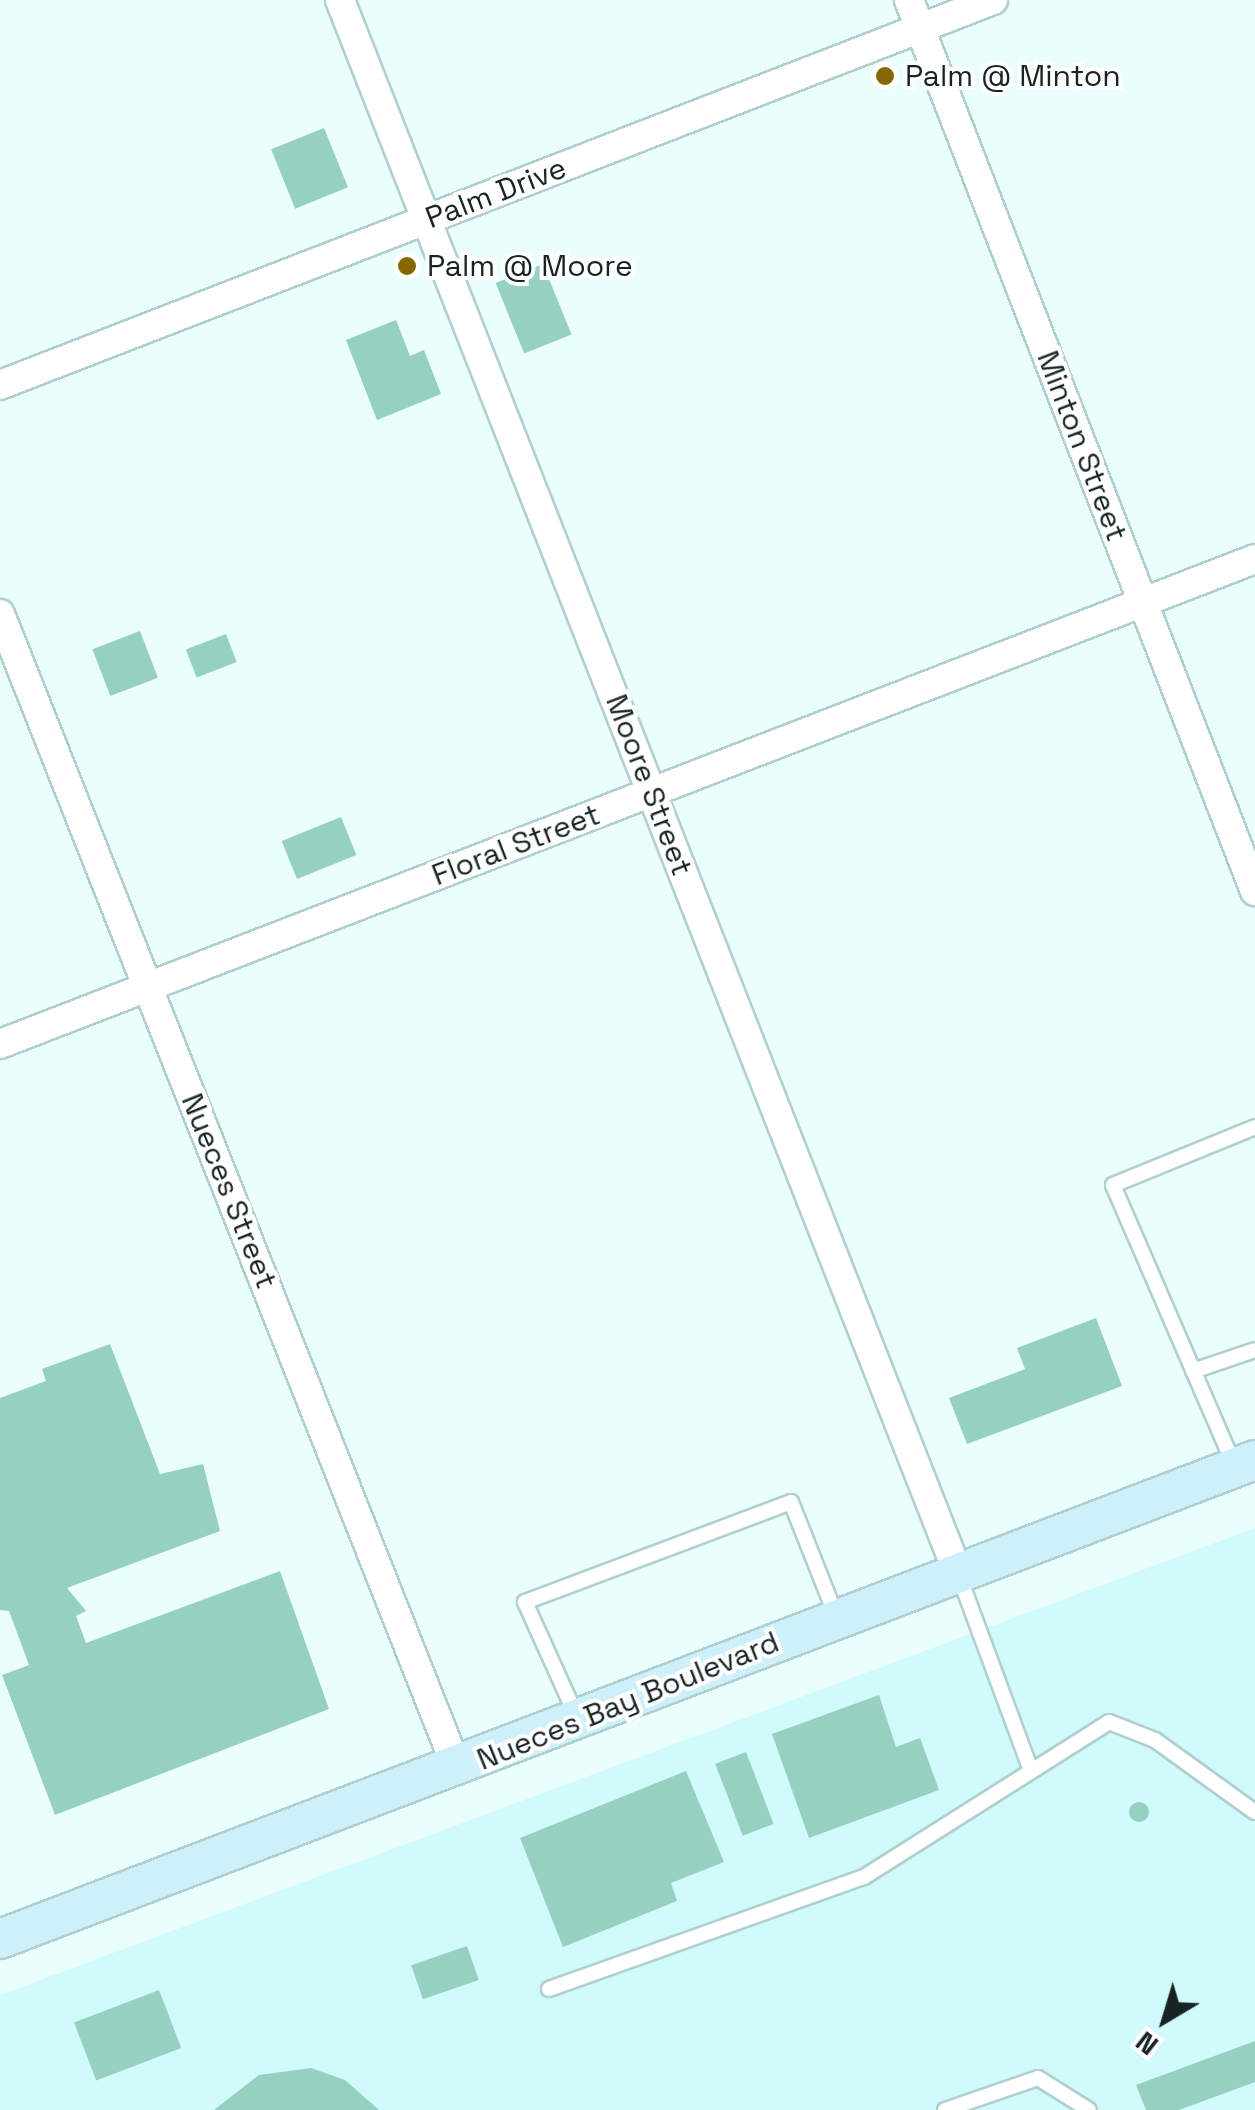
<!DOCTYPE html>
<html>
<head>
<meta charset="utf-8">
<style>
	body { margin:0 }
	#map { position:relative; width:1255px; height:2110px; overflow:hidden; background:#ebfefe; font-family:"Space Grotesk",sans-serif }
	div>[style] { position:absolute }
	.built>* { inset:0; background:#d0fafb }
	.building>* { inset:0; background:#96d0c1; transform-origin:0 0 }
	.round { border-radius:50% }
	.roads { filter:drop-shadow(2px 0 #b0cfcf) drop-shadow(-2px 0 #b0cfcf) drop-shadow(0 2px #b0cfcf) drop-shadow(0 -2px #b0cfcf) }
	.lane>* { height:14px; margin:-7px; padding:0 7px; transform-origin:7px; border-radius:7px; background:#fff }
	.street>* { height:28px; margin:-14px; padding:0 14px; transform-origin:14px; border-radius:14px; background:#fff }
	.secondary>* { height:38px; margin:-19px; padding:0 19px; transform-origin:19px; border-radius:19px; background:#cef0fa }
	.dots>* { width:28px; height:28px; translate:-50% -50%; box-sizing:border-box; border:5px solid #fff; border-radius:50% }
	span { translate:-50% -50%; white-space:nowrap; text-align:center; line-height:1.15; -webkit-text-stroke:8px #fff; paint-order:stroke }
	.poi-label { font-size:30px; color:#182424 }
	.left { translate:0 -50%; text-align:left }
	.street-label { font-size:30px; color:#182424 }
	.north { position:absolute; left:1115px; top:1970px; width:100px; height:100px; -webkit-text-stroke:8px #fff; paint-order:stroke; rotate:218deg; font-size:28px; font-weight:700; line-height:40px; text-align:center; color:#182424 }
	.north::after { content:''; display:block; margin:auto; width:35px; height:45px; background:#182424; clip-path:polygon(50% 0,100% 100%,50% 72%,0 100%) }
</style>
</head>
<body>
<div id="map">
	<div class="built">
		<i style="clip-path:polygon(1255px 1528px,1255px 2110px,0 2110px,0 1995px)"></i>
	</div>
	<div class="building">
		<i style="left:324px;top:128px;width:64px;height:57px;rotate:68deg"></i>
		<i style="left:543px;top:264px;width:76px;height:51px;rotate:68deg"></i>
		<i style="clip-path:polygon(396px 320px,410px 356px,424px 350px,441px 394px,377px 420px,346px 340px)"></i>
		<i style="left:140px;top:631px;width:50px;height:51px;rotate:69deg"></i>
		<i style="left:226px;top:634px;width:30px;height:43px;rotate:69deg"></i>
		<i style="left:341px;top:817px;width:41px;height:64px;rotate:68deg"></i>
		<i style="clip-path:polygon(1096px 1318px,1122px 1386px,967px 1444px,949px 1398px,1025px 1369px,1017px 1348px)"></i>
		<i style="clip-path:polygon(110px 1344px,160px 1474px,203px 1464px,220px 1531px,67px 1588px,86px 1611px,76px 1616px,86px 1643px,280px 1571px,329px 1709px,55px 1815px,2px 1675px,29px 1665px,9px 1611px,0 1610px,0 1398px,46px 1381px,42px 1369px)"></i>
		<i style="clip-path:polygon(879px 1695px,896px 1747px,920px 1738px,939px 1790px,809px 1838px,772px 1734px)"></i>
		<i style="left:746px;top:1752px;width:77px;height:33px;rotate:69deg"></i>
		<i style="clip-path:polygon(686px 1771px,724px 1862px,671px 1883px,677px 1901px,563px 1947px,520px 1838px)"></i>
		<i class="round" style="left:1129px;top:1802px;width:20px;height:20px"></i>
		<i style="left:467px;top:1946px;width:36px;height:59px;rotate:71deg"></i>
		<i style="left:159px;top:1990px;width:62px;height:91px;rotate:69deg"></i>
		<i style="clip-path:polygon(1255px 2041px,1255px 2082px,1179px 2110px,1146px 2110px,1136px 2085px)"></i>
		<i style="clip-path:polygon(311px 2068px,345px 2080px,379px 2110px,214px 2110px,259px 2075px)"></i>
	</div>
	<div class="roads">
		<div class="lane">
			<i style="left:1193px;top:1371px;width:65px;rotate:-18.7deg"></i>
			<i style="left:1235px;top:1467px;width:307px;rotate:-113.4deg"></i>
			<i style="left:1113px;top:1185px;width:153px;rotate:-22.2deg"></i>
			<i style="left:959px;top:1576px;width:208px;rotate:69.7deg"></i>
			<i style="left:576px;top:1715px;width:124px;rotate:-114.3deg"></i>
			<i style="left:525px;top:1602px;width:284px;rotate:-20.6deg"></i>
			<i style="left:791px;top:1502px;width:125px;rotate:68.4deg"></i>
			<i style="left:549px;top:1989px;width:334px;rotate:-19.6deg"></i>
			<i style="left:864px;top:1877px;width:290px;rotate:-32.3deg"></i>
			<i style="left:1109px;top:1722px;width:49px;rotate:21.4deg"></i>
			<i style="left:1155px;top:1740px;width:123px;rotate:35.8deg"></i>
			<i style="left:945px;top:2110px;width:98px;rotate:-19deg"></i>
			<i style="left:1038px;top:2078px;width:60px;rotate:32.1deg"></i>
		</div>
		<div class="street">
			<i style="left:340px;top:0;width:1687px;rotate:68.55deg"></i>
			<i style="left:909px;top:0;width:956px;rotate:68.78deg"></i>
			<i style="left:0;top:385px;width:1065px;rotate:-21.19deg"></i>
			<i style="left:0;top:614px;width:1241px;rotate:68.4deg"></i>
			<i style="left:0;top:1044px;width:1345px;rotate:-21.13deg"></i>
		</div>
		<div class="secondary">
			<i style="left:0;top:1939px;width:1343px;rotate:-20.89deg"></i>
		</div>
	</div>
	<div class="dots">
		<i style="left:885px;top:76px;background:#846903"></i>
		<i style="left:407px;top:266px;background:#846903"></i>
	</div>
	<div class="poi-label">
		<span class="left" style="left:905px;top:76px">Palm @ Minton</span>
		<span class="left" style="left:427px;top:266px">Palm @ Moore</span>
	</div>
	<div class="street-label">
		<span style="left:496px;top:193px;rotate:-21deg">Palm Drive</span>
		<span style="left:1082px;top:446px;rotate:69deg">Minton Street</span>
		<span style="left:649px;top:785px;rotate:69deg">Moore Street</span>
		<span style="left:516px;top:845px;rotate:-21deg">Floral Street</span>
		<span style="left:229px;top:1191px;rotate:68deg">Nueces Street</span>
		<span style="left:628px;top:1701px;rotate:-22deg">Nueces Bay Boulevard</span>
	</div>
	<div class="north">N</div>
</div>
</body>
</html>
